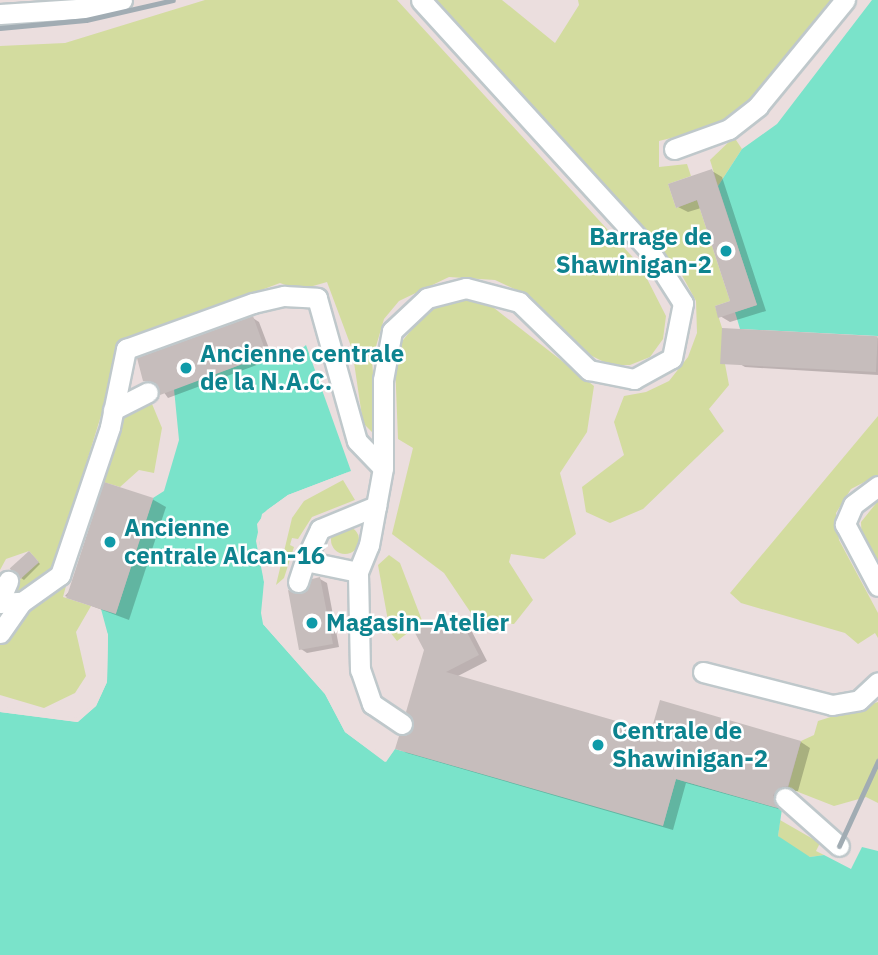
<!DOCTYPE html>
<html>
<head>
<meta charset="utf-8">
<style>
	body { margin:0 }
	#map { position:relative; width:878px; height:955px; overflow:hidden; background:#ebdede; font-family:"IBM Plex Sans",sans-serif }
	div>[style] { position:absolute }
	.green>* { inset:0; background:#d3dc9f }
	.round { border-radius:50% }
	.water>* { inset:0; background:#7ae3ca }
	.pier>* { inset:0; background:#ebdede }
	.shadow>* { inset:0; background:#0003 }
	.building>* { inset:0; background:#c6bdbc; transform-origin:0 0 }
	.roads { filter:drop-shadow(2px 0 #bfc8cb) drop-shadow(-2px 0 #bfc8cb) drop-shadow(0 2px #bfc8cb) drop-shadow(0 -2px #bfc8cb) }
	.minor>* { height:19px; margin:-9.5px; padding:0 9.5px; transform-origin:9.5px; border-radius:9.5px; background:#fff }
	.rail>* { height:5px; margin:-2.5px; padding:0 2.5px; transform-origin:2.5px; border-radius:2.5px; background:#a1acb3 }
	.dots>* { width:19px; height:19px; translate:-50% -50%; box-sizing:border-box; border:4px solid #fff; border-radius:50% }
	span { translate:-50% -50%; white-space:nowrap; text-align:center; line-height:1.15; -webkit-text-stroke:5px #fff; paint-order:stroke }
	.culture-label { font-size:24px; color:#0d838f; font-weight:700 }
	.right { translate:-100% -50%; text-align:right }
	.left { translate:0 -50%; text-align:left }
</style>
</head>
<body>
<div id="map">
	<div class="green">
		<i style="clip-path:polygon(205px 0,397px 0,640px 265px,666px 316px,663px 339px,650px 357px,630px 365px,610px 365px,588px 354px,525px 294px,495px 280px,449px 277px,399px 301px,384px 319px,372px 360px,377px 427px,373px 433px,363px 423px,352px 349px,327px 282px,299px 290px,280px 283px,124px 341px,55px 565px,21px 595px,13px 587px,38px 561px,29px 551px,6px 559px,0 570px,0 46px,65px 43px)"></i>
		<i style="clip-path:polygon(433px 0,502px 0,555px 43px,579px 5px,578px 0,834px 0,758px 94px,719px 126px,659px 141px,659px 167px,687px 164px,691px 176px,668px 184px,676px 208px,697px 200px,730px 301px,715px 306px,733px 362px,725px 364px,729px 385px,709px 409px,724px 431px,643px 509px,610px 523px,586px 512px,582px 487px,624px 455px,614px 422px,624px 396px,646px 392px,669px 381px,688px 357px,697px 333px,696px 301px,679px 270px)"></i>
		<i style="clip-path:polygon(734px 137px,742px 149px,718px 186px,710px 160px)"></i>
		<i style="clip-path:polygon(461px 299px,489px 304px,594px 386px,587px 432px,560px 473px,576px 534px,544px 559px,511px 554px,509px 562px,533px 600px,514px 624px,477px 622px,444px 573px,392px 534px,413px 448px,398px 439px,395px 363px,399px 345px,422px 317px,442px 303px)"></i>
		<i style="clip-path:polygon(150px 399px,162px 428px,154px 473px,139px 470px,120px 487px,100px 481px,117px 422px)"></i>
		<i style="clip-path:polygon(878px 416px,878px 475px,851px 489px,836px 513px,839px 540px,878px 613px,878px 638px,875px 633px,858px 644px,845px 633px,741px 603px,730px 593px)"></i>
		<i style="clip-path:polygon(343px 480px,355px 500px,312px 517px,298px 539px,292px 538px,290px 545px,294px 547px,284px 578px,276px 585px,292px 518px,304px 501px)"></i>
		<i style="clip-path:polygon(878px 501px,878px 570px,862px 544px,861px 522px)"></i>
		<i class="round" style="left:331px;top:526px;width:28px;height:28px"></i>
		<i style="clip-path:polygon(389px 555px,400px 563px,423px 623px,411px 619px,409px 626px,413px 629px,397px 641px,390px 632px,378px 565px)"></i>
		<i style="clip-path:polygon(66px 586px,63px 597px,91px 606px,76px 632px,86px 676px,75px 693px,44px 708px,0 695px,0 640px,26px 608px,53px 588px)"></i>
		<i style="clip-path:polygon(878px 702px,878px 803px,866px 797px,834px 806px,788px 788px,801px 741px,814px 735px,818px 721px)"></i>
		<i style="clip-path:polygon(780px 820px,820px 843px,816px 851px,824px 855px,810px 857px,790px 848px,778px 836px)"></i>
	</div>
	<div class="water">
		<i style="clip-path:polygon(872px 0,878px 0,878px 336px,740px 329px,735px 312px,757px 305px,718px 186px,742px 149px,777px 124px)"></i>
		<i style="clip-path:polygon(306px 345px,351px 471px,288px 495px,267px 510px,257px 524px,264px 582px,263px 624px,325px 694px,345px 732px,385px 762px,395px 749px,663px 825px,676px 779px,782px 809px,778px 836px,810px 857px,824px 855px,851px 869px,862px 847px,878px 851px,878px 955px,0 955px,0 712px,77px 722px,96px 706px,107px 682px,108px 635px,101px 609px,116px 613px,153px 498px,164px 491px,179px 440px,174px 389px,267px 355px,292px 357px)"></i>
	</div>
	<div class="pier">
		<i style="clip-path:polygon(351px 471px,289px 499px,265px 517px,259px 541px,268px 582px,265px 613px,266px 622px,329px 693px,348px 730px,385px 757px,395px 749px,386px 762px,345px 732px,325px 694px,263px 624px,261px 613px,264px 582px,256px 541px,262px 514px,288px 495px)"></i>
		<i style="clip-path:polygon(97px 608px,108px 635px,107px 682px,96px 706px,78px 722px,0 712px,6px 707px,76px 718px,93px 704px,103px 681px,105px 636px)"></i>
	</div>
	<div class="shadow">
		<i style="clip-path:polygon(712px 171px,722px 177px,766px 311px,730px 322px,720px 316px,732px 302px,701px 208px,688px 212px,678px 207px)"></i>
		<i style="clip-path:polygon(253px 318px,259px 322px,273px 359px,168px 398px,158px 384px,145px 380px)"></i>
		<i style="clip-path:polygon(878px 338px,878px 375px,745px 367px,735px 361px)"></i>
		<i style="clip-path:polygon(152px 499px,166px 507px,129px 620px,65px 596px)"></i>
		<i style="clip-path:polygon(32px 555px,40px 564px,24px 580px,21px 578px)"></i>
		<i style="clip-path:polygon(320px 579px,327px 583px,339px 647px,307px 653px,301px 649px,302px 596px)"></i>
		<i style="clip-path:polygon(460px 621px,469px 626px,487px 661px,456px 677px,652px 733px,661px 702px,801px 742px,810px 748px,798px 791px,791px 791px,786px 811px,686px 783px,673px 830px,407px 753px,397px 748px,416px 725px,437px 622px,446px 627px)"></i>
	</div>
	<div class="building">
		<i style="clip-path:polygon(712px 169px,757px 305px,718px 318px,715px 306px,730px 301px,697px 200px,676px 208px,668px 184px)"></i>
		<i style="clip-path:polygon(253px 316px,267px 355px,160px 395px,155px 382px,143px 381px,137px 358px)"></i>
		<i style="left:722px;top:328px;width:156px;height:36px;rotate:3deg"></i>
		<i style="left:104px;top:482px;width:52px;height:122px;rotate:18deg"></i>
		<i style="left:29px;top:551px;width:15px;height:26px;rotate:48deg"></i>
		<i style="clip-path:polygon(320px 577px,333px 644px,299px 650px,288px 590px,301px 594px,312px 579px)"></i>
		<i style="clip-path:polygon(460px 619px,479px 655px,446px 672px,651px 731px,660px 700px,801px 741px,788px 786px,781px 787px,773px 795px,777px 808px,676px 779px,663px 826px,395px 749px,399px 736px,408px 735px,414px 725px,406px 712px,424px 650px,414px 631px,437px 620px,441px 628px)"></i>
	</div>
	<div class="roads">
		<div class="minor">
			<i style="left:0;top:14px;width:92px;rotate:-3.7deg"></i>
			<i style="left:92px;top:8px;width:31px;rotate:-15deg"></i>
			<i style="left:674px;top:149px;width:59px;rotate:-20deg"></i>
			<i style="left:729px;top:129px;width:37px;rotate:-38deg"></i>
			<i style="left:758px;top:106px;width:137px;rotate:-50.6deg"></i>
			<i style="left:113px;top:410px;width:39px;rotate:-27deg"></i>
			<i style="left:878px;top:486px;width:31px;rotate:143deg"></i>
			<i style="left:853px;top:505px;width:21px;rotate:113deg"></i>
			<i style="left:845px;top:524px;width:70px;rotate:62deg"></i>
			<i style="left:358px;top:572px;width:54px;rotate:-168.3deg"></i>
			<i style="left:305px;top:561px;width:35px;rotate:-65deg"></i>
			<i style="left:320px;top:529px;width:61px;rotate:-22.3deg"></i>
			<i style="left:298px;top:582px;width:22px;rotate:-72deg"></i>
			<i style="left:0;top:600px;width:21px;rotate:-67deg"></i>
			<i style="left:0;top:603px;width:22px;rotate:-3deg"></i>
			<i style="left:0;top:633px;width:38px;rotate:-55deg"></i>
			<i style="left:22px;top:602px;width:47px;rotate:-35.4deg"></i>
			<i style="left:60px;top:575px;width:156px;rotate:-71.3deg"></i>
			<i style="left:110px;top:427px;width:80px;rotate:-78.4deg"></i>
			<i style="left:126px;top:349px;width:135px;rotate:-19.9deg"></i>
			<i style="left:253px;top:303px;width:32px;rotate:-13deg"></i>
			<i style="left:284px;top:296px;width:33px;rotate:3deg"></i>
			<i style="left:317px;top:298px;width:148px;rotate:74.4deg"></i>
			<i style="left:357px;top:441px;width:37px;rotate:46deg"></i>
			<i style="left:703px;top:672px;width:133px;rotate:14.3deg"></i>
			<i style="left:832px;top:705px;width:27px;rotate:-10deg"></i>
			<i style="left:859px;top:700px;width:26px;rotate:-43deg"></i>
			<i style="left:402px;top:724px;width:36px;rotate:-146deg"></i>
			<i style="left:372px;top:704px;width:36px;rotate:-109deg"></i>
			<i style="left:360px;top:670px;width:98px;rotate:-91.2deg"></i>
			<i style="left:358px;top:572px;width:29px;rotate:-68deg"></i>
			<i style="left:369px;top:545px;width:78px;rotate:-79.7deg"></i>
			<i style="left:383px;top:468px;width:88px;rotate:-90deg"></i>
			<i style="left:383px;top:380px;width:50px;rotate:-79.6deg"></i>
			<i style="left:392px;top:331px;width:48px;rotate:-43.3deg"></i>
			<i style="left:427px;top:298px;width:40px;rotate:-14.4deg"></i>
			<i style="left:466px;top:288px;width:55px;rotate:14.8deg"></i>
			<i style="left:519px;top:302px;width:98px;rotate:44.2deg"></i>
			<i style="left:589px;top:370px;width:46px;rotate:11.3deg"></i>
			<i style="left:634px;top:379px;width:43px;rotate:-28.9deg"></i>
			<i style="left:672px;top:358px;width:56px;rotate:-78.7deg"></i>
			<i style="left:683px;top:303px;width:63px;rotate:-122.7deg"></i>
			<i style="left:649px;top:250px;width:338px;rotate:-132.4deg"></i>
			<i style="left:785px;top:798px;width:72px;rotate:41.6deg"></i>
		</div>
	</div>
	<div class="rail">
		<i style="left:0;top:28px;width:86px;rotate:-5.3deg"></i>
		<i style="left:86px;top:20px;width:89px;rotate:-12.9deg"></i>
		<i style="left:839px;top:846px;width:94px;rotate:-65.4deg"></i>
	</div>
	<div class="dots">
		<i style="left:726px;top:251px;background:#0f9aa8"></i>
		<i style="left:186px;top:368px;background:#0f9aa8"></i>
		<i style="left:110px;top:542px;background:#0f9aa8"></i>
		<i style="left:312px;top:623px;background:#0f9aa8"></i>
		<i style="left:598px;top:745px;background:#0f9aa8"></i>
	</div>
	<div class="culture-label">
		<span class="right" style="left:712px;top:251px">Barrage de<br>Shawinigan-2</span>
		<span class="left" style="left:200px;top:368px">Ancienne centrale<br>de la N.A.C.</span>
		<span class="left" style="left:124px;top:542px">Ancienne<br>centrale Alcan-16</span>
		<span class="left" style="left:326px;top:623px">Magasin–Atelier</span>
		<span class="left" style="left:612px;top:745px">Centrale de<br>Shawinigan-2</span>
	</div>
</div>
</body>
</html>
